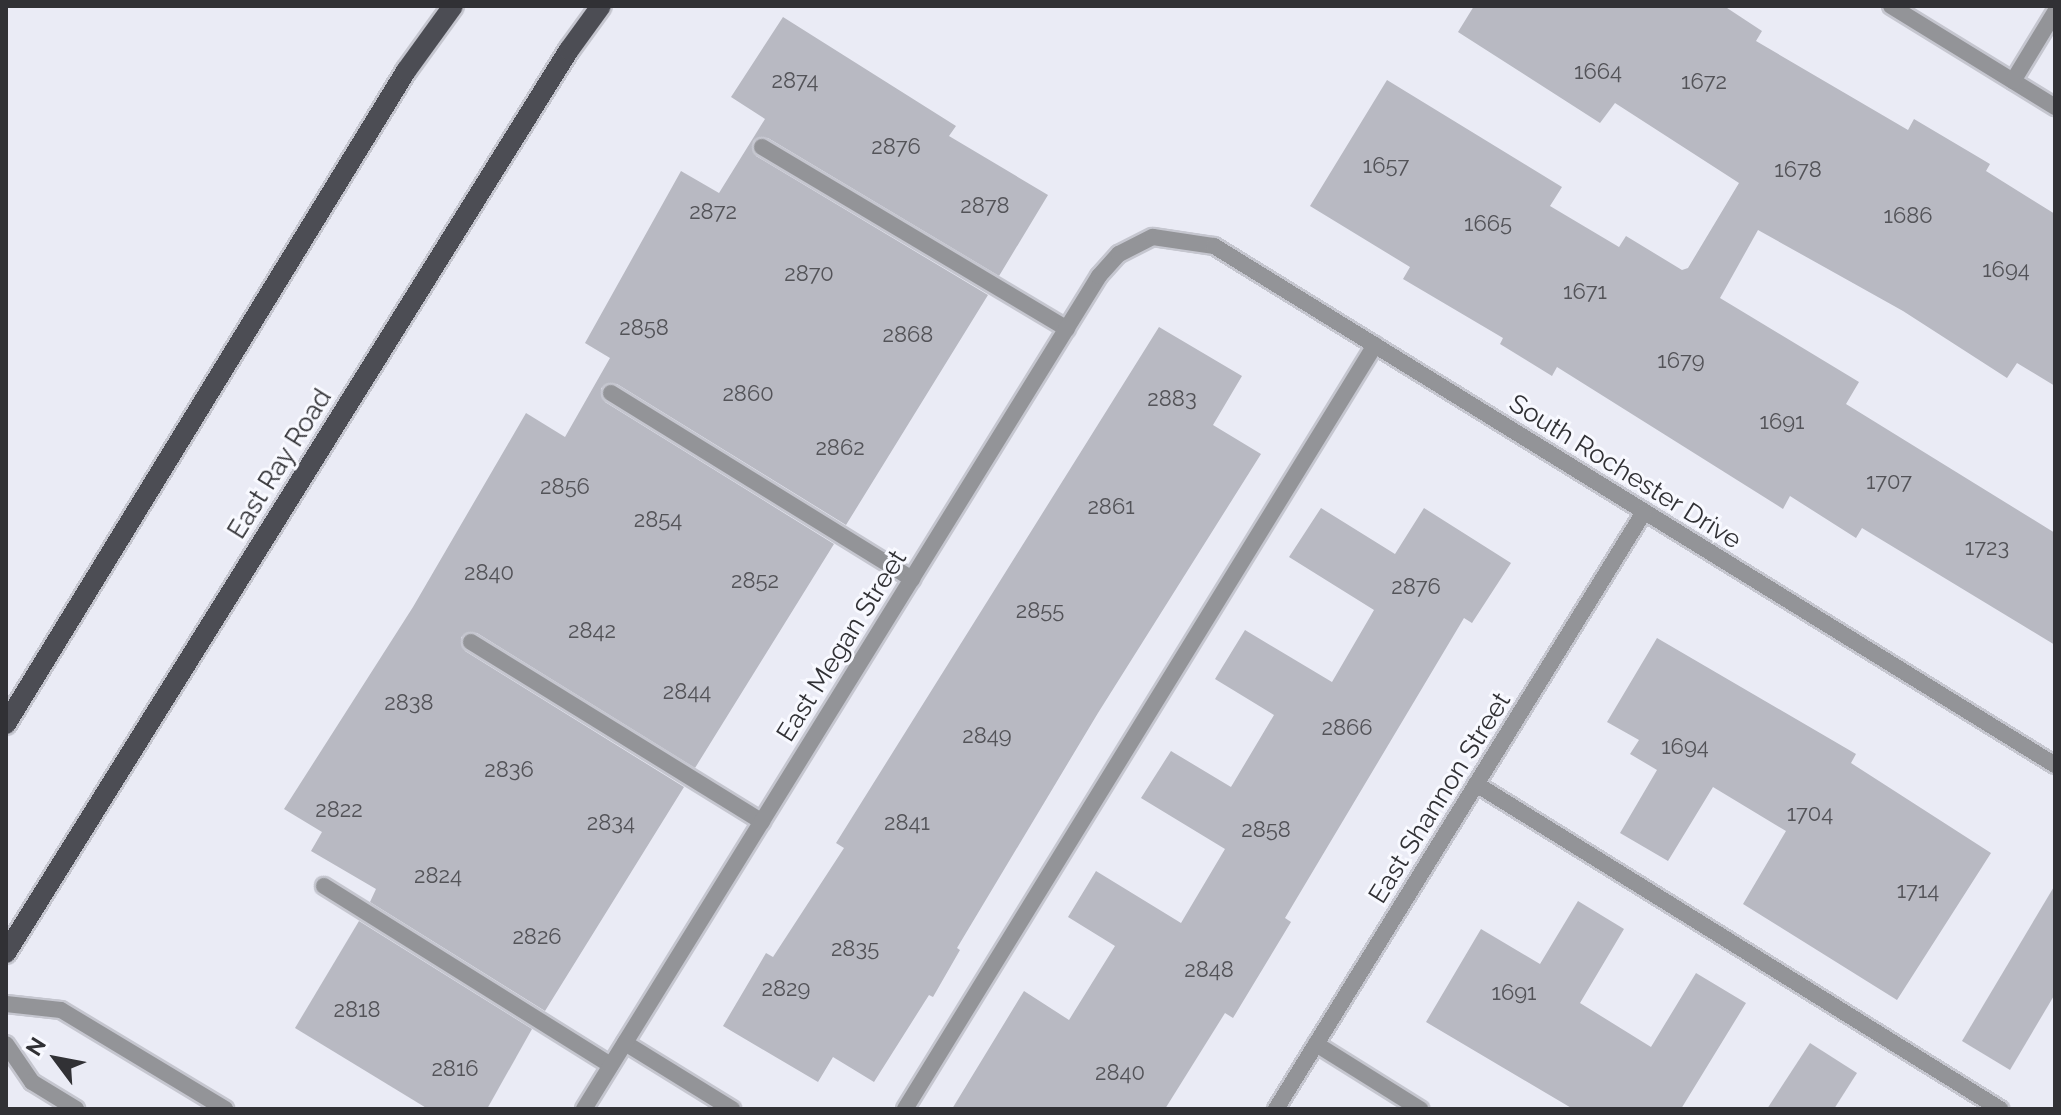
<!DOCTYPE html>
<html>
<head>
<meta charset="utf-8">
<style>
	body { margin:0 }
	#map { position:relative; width:2061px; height:1115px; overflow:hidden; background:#eaebf5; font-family:Raleway,sans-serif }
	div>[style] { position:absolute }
	.building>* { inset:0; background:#b8b9c2 }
	.roads { filter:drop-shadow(2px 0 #c5c6cf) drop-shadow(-2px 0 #c5c6cf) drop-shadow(0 2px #c5c6cf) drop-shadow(0 -2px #c5c6cf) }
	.service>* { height:16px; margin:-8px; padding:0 8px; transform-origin:8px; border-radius:8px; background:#939498 }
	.minor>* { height:16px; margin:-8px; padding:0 8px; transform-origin:8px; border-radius:8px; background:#939498 }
	.tertiary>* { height:16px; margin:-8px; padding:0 8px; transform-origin:8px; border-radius:8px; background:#939498 }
	.primary>* { height:20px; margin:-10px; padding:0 10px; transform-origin:10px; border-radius:10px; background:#4c4d54 }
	span { translate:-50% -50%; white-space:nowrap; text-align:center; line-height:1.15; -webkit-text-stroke:6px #f8f9ff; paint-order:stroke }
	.number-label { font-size:22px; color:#535358 }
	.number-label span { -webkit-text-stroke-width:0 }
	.street-label { font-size:26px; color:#313135 }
	.frame { position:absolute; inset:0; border:8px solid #313135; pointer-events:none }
	.north { position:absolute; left:16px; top:1019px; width:80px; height:80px; -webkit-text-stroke:6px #f8f9ff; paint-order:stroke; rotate:302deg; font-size:22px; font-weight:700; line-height:32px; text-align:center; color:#313135 }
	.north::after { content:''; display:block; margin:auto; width:28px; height:36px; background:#313135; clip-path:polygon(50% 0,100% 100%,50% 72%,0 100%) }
</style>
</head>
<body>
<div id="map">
	<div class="building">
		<i style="clip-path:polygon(1474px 6px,1724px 6px,1762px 31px,1756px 41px,1908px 130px,1914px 119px,1990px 164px,1986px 171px,2055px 214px,2055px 386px,2017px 363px,2007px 378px,1903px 311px,1758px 230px,1720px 298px,1859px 382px,1846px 404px,2055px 533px,2055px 645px,1862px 528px,1856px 538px,1790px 496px,1783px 509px,1557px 367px,1552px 376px,1500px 344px,1503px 338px,1403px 279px,1410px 267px,1310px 206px,1387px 80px,1562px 187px,1550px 206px,1619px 247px,1626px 236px,1682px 270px,1688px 268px,1739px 183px,1615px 103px,1600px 123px,1458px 32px)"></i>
		<i style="clip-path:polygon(783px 17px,956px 126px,949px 136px,1048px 195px,999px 276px,768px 138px,753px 141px,756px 156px,988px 295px,846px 525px,617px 384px,601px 388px,605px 402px,834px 544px,695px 768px,477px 633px,461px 637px,465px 651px,684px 787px,545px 1011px,370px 902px,376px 889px,311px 851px,322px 832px,284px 809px,413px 607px,526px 413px,565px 437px,610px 358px,585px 343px,681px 171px,719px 193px,765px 119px,731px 97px)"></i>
		<i style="clip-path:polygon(1159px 327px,1242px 376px,1213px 425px,1261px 454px,1098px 713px,957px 948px,960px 950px,933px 997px,929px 995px,874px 1082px,833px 1057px,818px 1082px,723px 1026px,766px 953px,773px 957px,844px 848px,836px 843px)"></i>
		<i style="clip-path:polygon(1321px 508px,1395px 554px,1424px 508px,1511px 563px,1472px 623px,1464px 618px,1285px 918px,1291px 922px,1233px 1018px,1225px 1013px,1165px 1109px,952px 1109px,1024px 991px,1069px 1020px,1115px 946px,1068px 917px,1096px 871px,1181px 923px,1225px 849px,1141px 798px,1171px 751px,1231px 787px,1274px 715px,1215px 679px,1245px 630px,1332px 682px,1374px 610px,1289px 557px)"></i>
		<i style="clip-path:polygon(1657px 638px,1856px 754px,1851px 763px,1991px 853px,1897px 1000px,1743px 904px,1786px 831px,1713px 787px,1668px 861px,1620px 833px,1657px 770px,1630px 754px,1639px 740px,1607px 722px)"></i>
		<i style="clip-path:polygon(2055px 885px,2055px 994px,2010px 1070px,1962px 1041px)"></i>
		<i style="clip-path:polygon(1578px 901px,1624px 929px,1580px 1003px,1651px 1047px,1696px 973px,1746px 1003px,1681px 1109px,1573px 1109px,1426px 1022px,1481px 929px,1540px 964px)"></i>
		<i style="clip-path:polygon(359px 921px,532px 1029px,487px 1109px,428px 1109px,295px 1028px)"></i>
		<i style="clip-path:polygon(1810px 1043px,1857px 1073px,1834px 1109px,1767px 1109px)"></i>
	</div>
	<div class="roads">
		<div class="service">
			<i style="left:762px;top:147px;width:355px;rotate:30.8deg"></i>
			<i style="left:611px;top:393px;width:354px;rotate:31.7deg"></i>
			<i style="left:471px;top:642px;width:342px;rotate:31.7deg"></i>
			<i style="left:1476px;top:784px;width:617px;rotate:31.81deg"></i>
			<i style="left:324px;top:886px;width:338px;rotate:32deg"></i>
			<i style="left:625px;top:1043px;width:126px;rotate:31.7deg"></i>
			<i style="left:905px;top:1109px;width:897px;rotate:-58.4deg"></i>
		</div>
		<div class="minor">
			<i style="left:1891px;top:6px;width:193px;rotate:31.6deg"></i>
			<i style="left:2013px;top:81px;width:81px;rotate:-58.7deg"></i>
			<i style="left:1316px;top:1044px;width:123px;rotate:32deg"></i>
			<i style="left:584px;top:1109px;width:979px;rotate:-58.27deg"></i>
			<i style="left:1099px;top:276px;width:30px;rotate:-48deg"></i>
			<i style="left:1119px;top:254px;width:38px;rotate:-27deg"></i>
			<i style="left:1153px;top:237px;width:62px;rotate:8.4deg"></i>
			<i style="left:1214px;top:246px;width:988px;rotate:31.68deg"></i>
			<i style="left:1276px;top:1109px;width:701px;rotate:-58.35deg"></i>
		</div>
		<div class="tertiary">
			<i style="left:6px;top:1004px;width:55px;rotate:6.2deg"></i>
			<i style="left:61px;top:1010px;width:192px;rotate:31.1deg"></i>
			<i style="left:6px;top:1044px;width:46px;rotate:55.6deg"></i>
			<i style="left:32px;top:1082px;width:52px;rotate:31.5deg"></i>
		</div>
		<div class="primary">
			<i style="left:6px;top:724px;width:766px;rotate:-58.51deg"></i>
			<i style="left:406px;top:71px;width:80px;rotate:-54.1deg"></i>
			<i style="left:6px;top:953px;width:1064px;rotate:-58.06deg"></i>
			<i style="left:569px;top:50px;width:54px;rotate:-54deg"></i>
		</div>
	</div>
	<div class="number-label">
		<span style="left:1598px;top:72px">1664</span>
		<span style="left:795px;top:81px">2874</span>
		<span style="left:1704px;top:82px">1672</span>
		<span style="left:896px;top:147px">2876</span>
		<span style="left:1386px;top:166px">1657</span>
		<span style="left:1798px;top:170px">1678</span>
		<span style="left:985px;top:206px">2878</span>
		<span style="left:713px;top:212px">2872</span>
		<span style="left:1908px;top:216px">1686</span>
		<span style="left:1488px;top:224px">1665</span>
		<span style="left:2006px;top:270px">1694</span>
		<span style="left:809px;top:274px">2870</span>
		<span style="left:1585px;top:292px">1671</span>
		<span style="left:644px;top:328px">2858</span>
		<span style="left:908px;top:335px">2868</span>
		<span style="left:1681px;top:361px">1679</span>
		<span style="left:748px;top:394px">2860</span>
		<span style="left:1172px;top:399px">2883</span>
		<span style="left:1782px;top:422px">1691</span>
		<span style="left:840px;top:448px">2862</span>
		<span style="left:1889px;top:482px">1707</span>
		<span style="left:565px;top:487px">2856</span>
		<span style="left:1111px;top:507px">2861</span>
		<span style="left:658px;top:520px">2854</span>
		<span style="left:1987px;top:548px">1723</span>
		<span style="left:489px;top:573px">2840</span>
		<span style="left:755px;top:581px">2852</span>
		<span style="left:1416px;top:587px">2876</span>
		<span style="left:1040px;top:611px">2855</span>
		<span style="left:592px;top:631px">2842</span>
		<span style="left:687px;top:692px">2844</span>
		<span style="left:409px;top:703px">2838</span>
		<span style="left:1347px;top:728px">2866</span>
		<span style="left:987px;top:736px">2849</span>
		<span style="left:1685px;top:747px">1694</span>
		<span style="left:509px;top:770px">2836</span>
		<span style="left:339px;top:810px">2822</span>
		<span style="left:1810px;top:814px">1704</span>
		<span style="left:611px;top:823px">2834</span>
		<span style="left:907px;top:823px">2841</span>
		<span style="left:1266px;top:830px">2858</span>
		<span style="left:438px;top:876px">2824</span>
		<span style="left:1918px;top:891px">1714</span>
		<span style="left:537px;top:937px">2826</span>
		<span style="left:855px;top:949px">2835</span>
		<span style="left:1209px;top:970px">2848</span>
		<span style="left:786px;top:989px">2829</span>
		<span style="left:1514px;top:993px">1691</span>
		<span style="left:357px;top:1010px">2818</span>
		<span style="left:455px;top:1069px">2816</span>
		<span style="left:1120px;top:1073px">2840</span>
	</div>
	<div class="street-label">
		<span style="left:280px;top:464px;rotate:-58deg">East Ray Road</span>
		<span style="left:1625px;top:472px;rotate:32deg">South Rochester Drive</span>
		<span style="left:842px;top:646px;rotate:-58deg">East Megan Street</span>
		<span style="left:1440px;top:798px;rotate:-58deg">East Shannon Street</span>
	</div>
	<div class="frame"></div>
	<div class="north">N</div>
</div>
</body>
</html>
